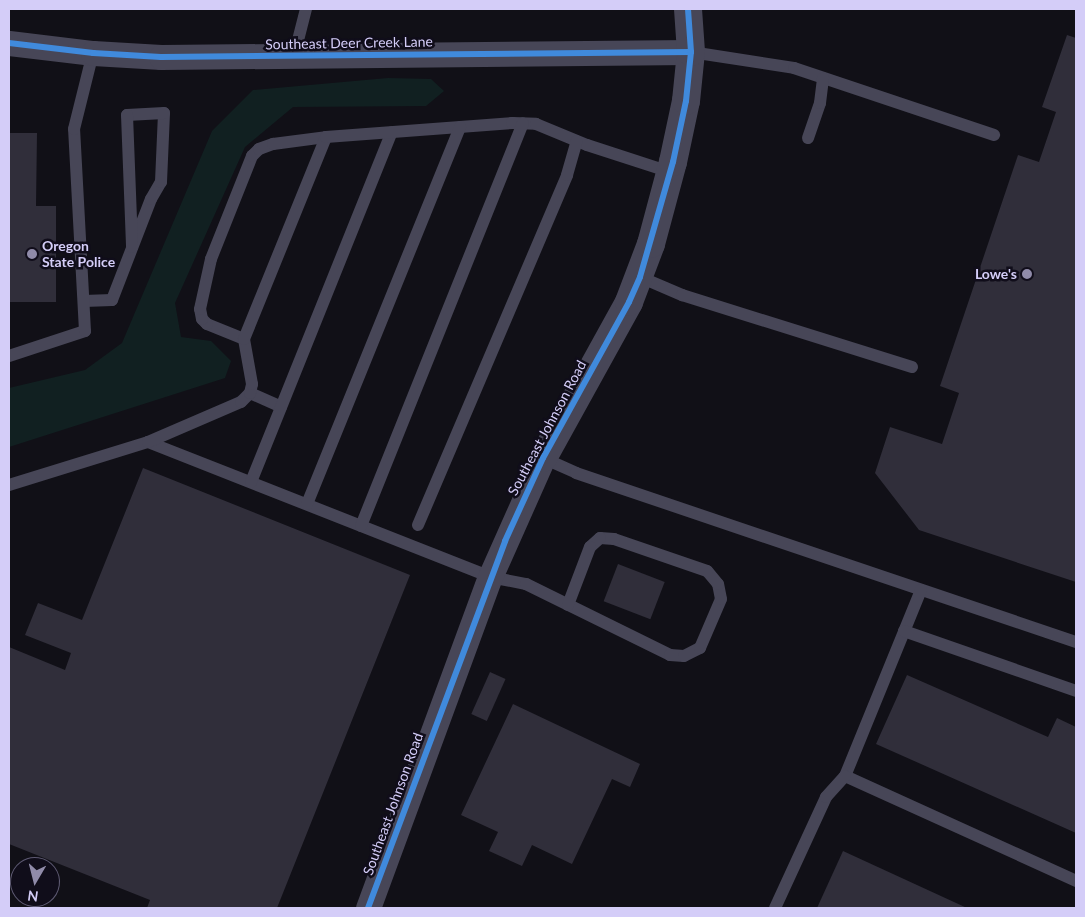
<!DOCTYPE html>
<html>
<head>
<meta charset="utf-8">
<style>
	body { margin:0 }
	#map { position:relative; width:1085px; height:917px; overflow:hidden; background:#111017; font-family:Lato,sans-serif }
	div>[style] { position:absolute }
	.green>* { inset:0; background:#112021 }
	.building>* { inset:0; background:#302e3a; transform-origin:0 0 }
	.service>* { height:12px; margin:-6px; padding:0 6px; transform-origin:6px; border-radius:6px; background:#474657 }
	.minor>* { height:25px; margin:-12.5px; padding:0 12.5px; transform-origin:12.5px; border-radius:12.5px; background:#474657 }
	.tertiary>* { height:28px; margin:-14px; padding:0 14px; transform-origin:14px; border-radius:14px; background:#474657 }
	.cycleway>* { height:6px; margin:-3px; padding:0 3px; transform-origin:3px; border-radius:3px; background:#408adc }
	.dots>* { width:14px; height:14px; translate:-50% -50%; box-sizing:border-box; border:2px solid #100d1a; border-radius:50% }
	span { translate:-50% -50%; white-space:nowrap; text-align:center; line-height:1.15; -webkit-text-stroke:5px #100d1a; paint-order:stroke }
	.street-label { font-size:14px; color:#d4cdf8 }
	.poi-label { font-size:14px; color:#d4cdf8; font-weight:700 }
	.left { translate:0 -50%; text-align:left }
	.right { translate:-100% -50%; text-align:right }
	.frame { position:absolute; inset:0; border:10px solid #d4cdf8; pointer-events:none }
	.north { position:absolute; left:10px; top:857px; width:50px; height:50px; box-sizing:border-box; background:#100d1a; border:1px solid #5e5a73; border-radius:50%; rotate:188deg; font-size:14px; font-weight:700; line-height:20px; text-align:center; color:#d4cdf8 }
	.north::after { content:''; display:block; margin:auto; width:18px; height:22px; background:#908ba9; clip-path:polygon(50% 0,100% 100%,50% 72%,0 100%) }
</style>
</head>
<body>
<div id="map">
	<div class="green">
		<i style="clip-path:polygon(388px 78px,431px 79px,444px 91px,426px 106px,293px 107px,245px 147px,175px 303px,181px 337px,211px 341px,231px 361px,225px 378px,9px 447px,9px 388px,85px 370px,122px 343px,212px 131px,253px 90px)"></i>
	</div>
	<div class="building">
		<i style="clip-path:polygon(1067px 35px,1076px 38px,1076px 582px,919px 530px,875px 473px,890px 427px,942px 444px,959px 393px,940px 386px,1018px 155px,1039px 162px,1056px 112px,1042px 107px)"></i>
		<i style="clip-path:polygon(9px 133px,37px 133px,36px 206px,56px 206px,56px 302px,9px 302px)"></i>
		<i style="clip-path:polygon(143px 468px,410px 575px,277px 908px,147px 908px,150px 900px,9px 844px,9px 647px,65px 670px,71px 653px,25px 635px,38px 603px,82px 620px)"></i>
		<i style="left:618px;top:564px;width:50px;height:40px;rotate:21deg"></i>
		<i style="left:490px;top:672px;width:17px;height:46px;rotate:24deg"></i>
		<i style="clip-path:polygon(907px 675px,1048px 737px,1057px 718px,1076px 727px,1076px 833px,876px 744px)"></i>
		<i style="clip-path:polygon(513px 704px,640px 764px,630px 787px,612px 779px,572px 864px,532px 845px,522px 866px,489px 851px,498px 832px,461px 815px)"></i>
		<i style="clip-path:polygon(843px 851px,967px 908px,817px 908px)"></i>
	</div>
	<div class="service">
		<i style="left:691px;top:52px;width:104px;rotate:8.8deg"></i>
		<i style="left:794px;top:68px;width:211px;rotate:18.5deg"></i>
		<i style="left:294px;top:56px;width:49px;rotate:-75.7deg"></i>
		<i style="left:808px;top:138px;width:37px;rotate:-71deg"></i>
		<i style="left:820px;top:103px;width:25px;rotate:-83deg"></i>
		<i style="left:640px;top:277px;width:46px;rotate:23.2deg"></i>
		<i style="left:682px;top:295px;width:241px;rotate:17.4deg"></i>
		<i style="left:84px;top:301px;width:28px;rotate:-2deg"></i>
		<i style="left:112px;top:300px;width:108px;rotate:-68.9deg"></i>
		<i style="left:151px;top:199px;width:20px;rotate:-60deg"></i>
		<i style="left:161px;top:182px;width:69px;rotate:-87.5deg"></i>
		<i style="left:164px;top:113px;width:37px;rotate:177deg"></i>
		<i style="left:127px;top:115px;width:132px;rotate:87.8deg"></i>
		<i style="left:244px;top:339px;width:40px;rotate:-158deg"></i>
		<i style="left:207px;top:324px;width:7px;rotate:-135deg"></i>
		<i style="left:202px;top:319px;width:10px;rotate:-101deg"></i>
		<i style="left:200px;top:309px;width:51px;rotate:-77.6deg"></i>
		<i style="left:211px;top:259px;width:111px;rotate:-68.3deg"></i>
		<i style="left:252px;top:156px;width:10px;rotate:-45deg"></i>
		<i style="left:259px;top:149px;width:15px;rotate:-20deg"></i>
		<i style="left:273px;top:144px;width:53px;rotate:-7.5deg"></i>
		<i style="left:9px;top:356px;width:80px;rotate:-18.2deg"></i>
		<i style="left:85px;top:331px;width:202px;rotate:-93.1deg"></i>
		<i style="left:74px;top:129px;width:78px;rotate:-76deg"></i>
		<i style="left:250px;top:393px;width:34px;rotate:24deg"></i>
		<i style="left:148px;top:442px;width:368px;rotate:21.5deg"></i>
		<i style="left:490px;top:577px;width:37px;rotate:11deg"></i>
		<i style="left:526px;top:584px;width:161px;rotate:26.2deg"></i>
		<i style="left:670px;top:655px;width:14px;rotate:4deg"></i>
		<i style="left:684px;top:656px;width:18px;rotate:-27deg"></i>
		<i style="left:700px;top:648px;width:53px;rotate:-66.8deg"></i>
		<i style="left:721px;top:599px;width:15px;rotate:-101deg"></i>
		<i style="left:718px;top:584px;width:17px;rotate:-130deg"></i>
		<i style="left:707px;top:571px;width:98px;rotate:-161deg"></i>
		<i style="left:614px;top:539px;width:14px;rotate:-176deg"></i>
		<i style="left:600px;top:538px;width:13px;rotate:138deg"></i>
		<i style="left:590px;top:547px;width:62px;rotate:110.8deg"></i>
		<i style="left:543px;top:458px;width:36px;rotate:24deg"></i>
		<i style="left:576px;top:473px;width:528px;rotate:18.68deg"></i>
		<i style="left:251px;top:482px;width:377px;rotate:-68.1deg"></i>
		<i style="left:9px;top:485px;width:145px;rotate:-17.2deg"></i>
		<i style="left:148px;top:442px;width:101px;rotate:-23.3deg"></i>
		<i style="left:241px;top:402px;width:13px;rotate:-45deg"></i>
		<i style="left:250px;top:393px;width:9px;rotate:-77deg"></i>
		<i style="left:252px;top:384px;width:46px;rotate:-100.1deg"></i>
		<i style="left:244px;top:339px;width:218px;rotate:-67.9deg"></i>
		<i style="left:326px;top:137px;width:187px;rotate:-4.3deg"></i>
		<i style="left:512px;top:123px;width:24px;rotate:2deg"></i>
		<i style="left:536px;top:124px;width:55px;rotate:22.4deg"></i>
		<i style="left:587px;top:145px;width:87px;rotate:18deg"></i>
		<i style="left:307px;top:504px;width:407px;rotate:-67.9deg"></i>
		<i style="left:418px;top:525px;width:380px;rotate:-66.9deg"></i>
		<i style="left:567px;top:175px;width:35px;rotate:-74deg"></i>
		<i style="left:361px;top:526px;width:434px;rotate:-68.1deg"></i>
		<i style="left:921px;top:590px;width:201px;rotate:112.2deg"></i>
		<i style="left:845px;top:776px;width:254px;rotate:24.4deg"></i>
		<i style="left:904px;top:631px;width:182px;rotate:19.2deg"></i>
		<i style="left:775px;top:908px;width:122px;rotate:-65.3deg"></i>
		<i style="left:826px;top:797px;width:28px;rotate:-48deg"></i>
	</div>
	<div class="minor">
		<i style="left:9px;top:43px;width:85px;rotate:6.8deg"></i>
		<i style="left:93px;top:53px;width:68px;rotate:3.4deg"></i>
		<i style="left:161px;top:57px;width:530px;rotate:-0.54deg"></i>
		<i style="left:368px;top:908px;width:353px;rotate:-69.8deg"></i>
		<i style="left:490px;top:577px;width:130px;rotate:-66deg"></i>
	</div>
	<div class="tertiary">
		<i style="left:543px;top:458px;width:178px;rotate:-61.1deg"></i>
		<i style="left:629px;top:302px;width:62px;rotate:-69.2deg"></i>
		<i style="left:651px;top:244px;width:85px;rotate:-75deg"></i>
		<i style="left:673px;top:162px;width:62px;rotate:-78deg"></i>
		<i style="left:686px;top:101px;width:49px;rotate:-84.2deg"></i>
		<i style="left:691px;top:52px;width:43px;rotate:-94deg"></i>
	</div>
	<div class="cycleway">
		<i style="left:9px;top:43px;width:85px;rotate:6.8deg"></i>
		<i style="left:93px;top:53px;width:68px;rotate:3.4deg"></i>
		<i style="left:161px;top:57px;width:530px;rotate:-0.54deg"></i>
		<i style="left:368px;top:908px;width:392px;rotate:-69.5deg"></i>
		<i style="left:505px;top:541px;width:91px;rotate:-65.4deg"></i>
		<i style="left:543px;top:458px;width:178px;rotate:-61.1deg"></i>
		<i style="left:629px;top:302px;width:27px;rotate:-66deg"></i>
		<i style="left:640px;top:277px;width:120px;rotate:-74deg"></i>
		<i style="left:673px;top:162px;width:62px;rotate:-78deg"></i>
		<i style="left:686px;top:101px;width:49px;rotate:-84.2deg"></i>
		<i style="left:691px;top:52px;width:43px;rotate:-94deg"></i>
	</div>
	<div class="dots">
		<i style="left:32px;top:254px;background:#908ba9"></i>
		<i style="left:1027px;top:274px;background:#908ba9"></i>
	</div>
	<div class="street-label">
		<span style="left:349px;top:43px;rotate:-1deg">Southeast Deer Creek Lane</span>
		<span style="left:547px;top:428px;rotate:-62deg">Southeast Johnson Road</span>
		<span style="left:393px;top:804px;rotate:-70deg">Southeast Johnson Road</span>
	</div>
	<div class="poi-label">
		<span class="left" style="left:42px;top:254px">Oregon<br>State Police</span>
		<span class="right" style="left:1017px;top:274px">Lowe's</span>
	</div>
	<div class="frame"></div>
	<div class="north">N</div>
</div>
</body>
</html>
